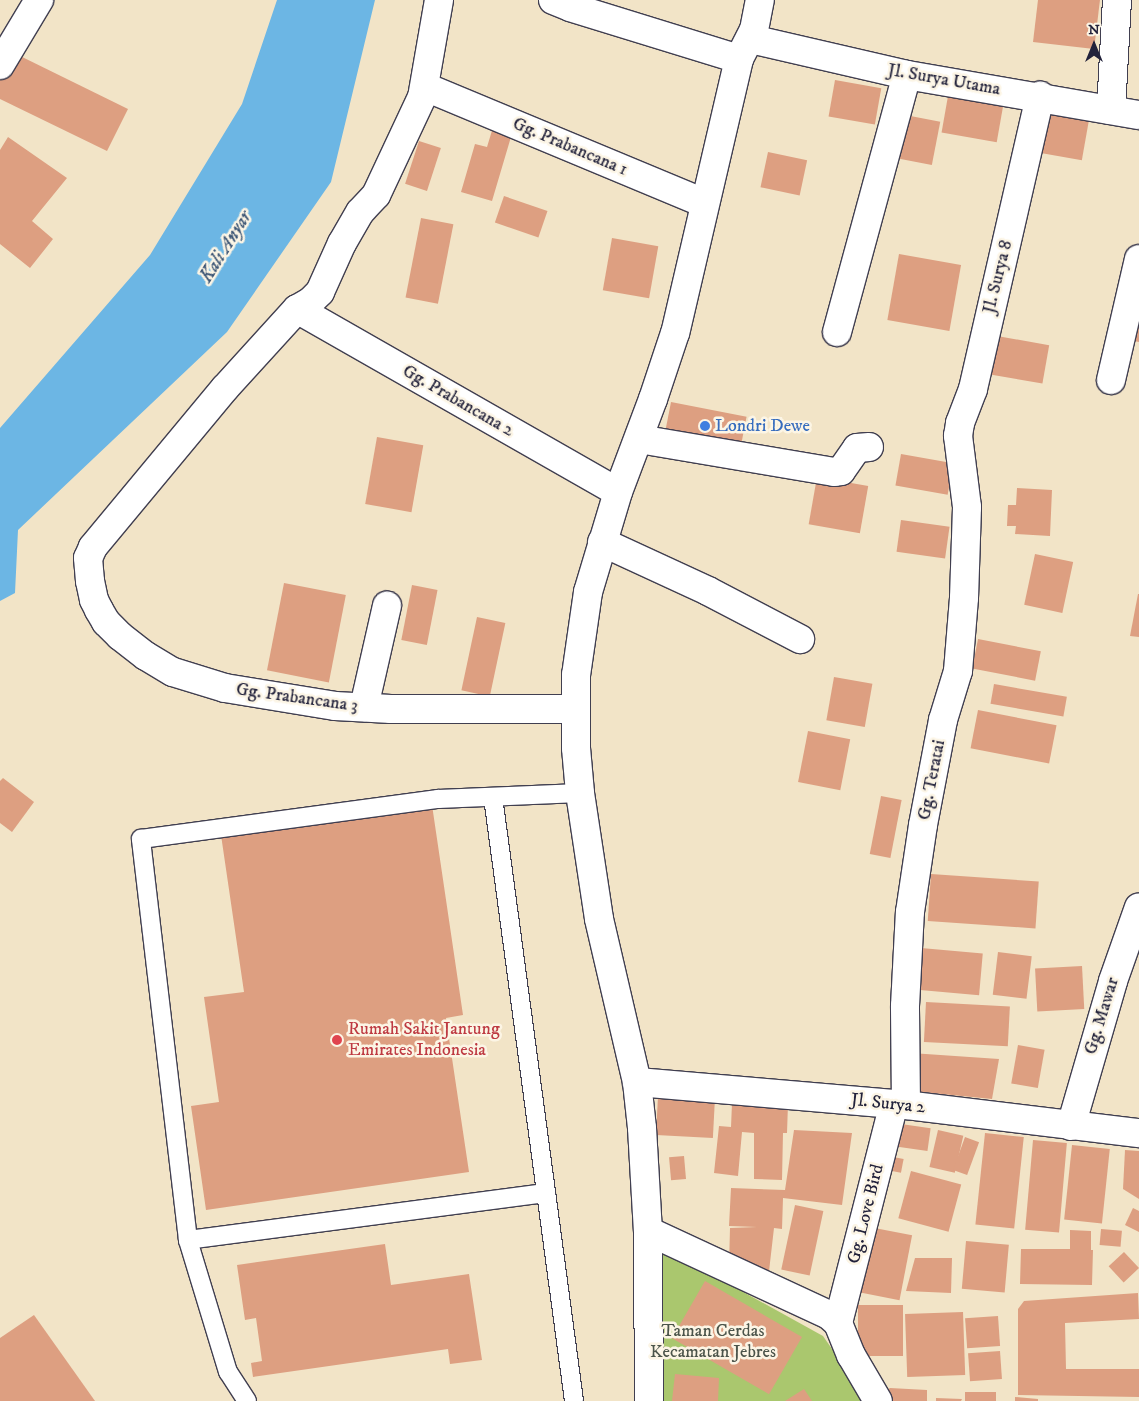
<!DOCTYPE html>
<html>
<head>
<meta charset="utf-8">
<style>
	body { margin:0 }
	#map { position:relative; width:1139px; height:1401px; overflow:hidden; background:#f2e4c7; font-family:"IM FELL DW Pica",serif }
	div>[style] { position:absolute }
	.green>* { inset:0; background:#aac76e }
	.water>* { inset:0; background:#6cb6e4 }
	.building>* { inset:0; background:#dd9f81; transform-origin:0 0 }
	.roads { filter:drop-shadow(1px 0 #413f50) drop-shadow(-1px 0 #413f50) drop-shadow(0 1px #413f50) drop-shadow(0 -1px #413f50) }
	.lane>* { height:18px; margin:-9px; padding:0 9px; transform-origin:9px; border-radius:9px; background:#fff }
	.street>* { height:28px; margin:-14px; padding:0 14px; transform-origin:14px; border-radius:14px; background:#fff }
	.secondary>* { height:28px; margin:-14px; padding:0 14px; transform-origin:14px; border-radius:14px; background:#fff }
	.dots>* { width:14px; height:14px; translate:-50% -50%; box-sizing:border-box; border:2px solid #fcf5e5; border-radius:50% }
	span { translate:-50% -50%; white-space:nowrap; text-align:center; line-height:1.15; -webkit-text-stroke:5px #fcf5e5; paint-order:stroke }
	.street-label { font-size:18px; color:#22223b }
	.shop-label { font-size:18px; color:#366cbe }
	.left { translate:0 -50%; text-align:left }
	.health-label { font-size:18px; color:#be3a42 }
	.park-label { font-size:18px; color:#4b544a }
	.water-label { font-size:19px; color:#3c5676; font-style:italic }
	.north { position:absolute; left:1069px; top:20px; width:50px; height:50px; -webkit-text-stroke:4px #fcf5e5; paint-order:stroke; rotate:0deg; font-size:14px; font-weight:700; line-height:20px; text-align:center; color:#22223b }
	.north::after { content:''; display:block; margin:auto; width:18px; height:22px; background:#22223b; clip-path:polygon(50% 0,100% 100%,50% 72%,0 100%) }
</style>
</head>
<body>
<div id="map">
	<div class="green">
		<i style="clip-path:polygon(651px 1241px,823px 1336px,868px 1401px,657px 1401px)"></i>
	</div>
	<div class="water">
		<i style="clip-path:polygon(277px 0,375px 0,331px 182px,227px 332px,18px 530px,15px 593px,0 601px,0 428px,150px 255px,242px 104px)"></i>
	</div>
	<div class="building">
		<i style="clip-path:polygon(1038px 0,1100px 0,1094px 49px,1033px 42px)"></i>
		<i style="clip-path:polygon(12px 52px,128px 109px,107px 151px,0 99px,0 77px)"></i>
		<i style="left:835px;top:80px;width:47px;height:37px;rotate:10deg"></i>
		<i style="left:948px;top:96px;width:56px;height:37px;rotate:10deg"></i>
		<i style="left:1044px;top:110px;width:46px;height:43px;rotate:10deg"></i>
		<i style="left:900px;top:114px;width:41px;height:44px;rotate:11deg"></i>
		<i style="clip-path:polygon(494px 124px,513px 130px,492px 201px,461px 192px,475px 144px,487px 147px)"></i>
		<i style="clip-path:polygon(8px 137px,67px 178px,32px 221px,53px 239px,30px 268px,0 244px,0 150px)"></i>
		<i style="left:419px;top:141px;width:23px;height:45px;rotate:18deg"></i>
		<i style="left:768px;top:152px;width:40px;height:36px;rotate:12deg"></i>
		<i style="left:504px;top:196px;width:46px;height:28px;rotate:19deg"></i>
		<i style="left:421px;top:218px;width:33px;height:81px;rotate:11deg"></i>
		<i style="left:612px;top:238px;width:47px;height:53px;rotate:10deg"></i>
		<i style="left:899px;top:254px;width:63px;height:67px;rotate:10deg"></i>
		<i style="clip-path:polygon(1138px 321px,1139px 321px,1139px 342px,1134px 341px)"></i>
		<i style="left:997px;top:336px;width:53px;height:39px;rotate:10deg"></i>
		<i style="left:671px;top:402px;width:77px;height:35px;rotate:11deg"></i>
		<i style="left:377px;top:437px;width:47px;height:68px;rotate:10deg"></i>
		<i style="left:901px;top:454px;width:53px;height:32px;rotate:10deg"></i>
		<i style="left:817px;top:477px;width:52px;height:48px;rotate:10deg"></i>
		<i style="clip-path:polygon(1017px 488px,1052px 490px,1050px 536px,1015px 534px,1016px 526px,1007px 526px,1008px 505px,1016px 505px)"></i>
		<i style="left:901px;top:520px;width:49px;height:32px;rotate:8deg"></i>
		<i style="left:1035px;top:554px;width:39px;height:52px;rotate:12deg"></i>
		<i style="left:284px;top:583px;width:63px;height:89px;rotate:11deg"></i>
		<i style="left:412px;top:585px;width:26px;height:56px;rotate:11deg"></i>
		<i style="clip-path:polygon(1138px 594px,1139px 594px,1139px 637px,1130px 636px)"></i>
		<i style="left:477px;top:617px;width:29px;height:75px;rotate:12deg"></i>
		<i style="left:978px;top:639px;width:64px;height:30px;rotate:11deg"></i>
		<i style="left:834px;top:677px;width:39px;height:44px;rotate:10deg"></i>
		<i style="left:994px;top:684px;width:74px;height:20px;rotate:10deg"></i>
		<i style="left:978px;top:710px;width:80px;height:39px;rotate:11deg"></i>
		<i style="left:808px;top:731px;width:43px;height:52px;rotate:11deg"></i>
		<i style="clip-path:polygon(3px 778px,34px 802px,12px 832px,0 823px,0 781px)"></i>
		<i style="left:881px;top:796px;width:21px;height:59px;rotate:11deg"></i>
		<i style="clip-path:polygon(432px 805px,463px 1015px,446px 1018px,469px 1172px,206px 1210px,191px 1106px,219px 1102px,204px 997px,244px 992px,221px 835px)"></i>
		<i style="left:931px;top:874px;width:108px;height:47px;rotate:4deg"></i>
		<i style="left:921px;top:948px;width:62px;height:42px;rotate:5deg"></i>
		<i style="left:998px;top:952px;width:34px;height:43px;rotate:7deg"></i>
		<i style="left:1082px;top:966px;width:43px;height:47px;rotate:87deg"></i>
		<i style="left:926px;top:1002px;width:84px;height:40px;rotate:3deg"></i>
		<i style="left:1018px;top:1045px;width:27px;height:39px;rotate:10deg"></i>
		<i style="clip-path:polygon(911px 1053px,999px 1059px,992px 1099px,912px 1091px)"></i>
		<i style="left:658px;top:1096px;width:57px;height:39px;rotate:3deg"></i>
		<i style="clip-path:polygon(732px 1103px,788px 1104px,787px 1133px,783px 1133px,782px 1180px,754px 1179px,754px 1133px,742px 1132px,738px 1176px,714px 1173px,719px 1126px,731px 1127px)"></i>
		<i style="left:894px;top:1123px;width:37px;height:23px;rotate:8deg"></i>
		<i style="clip-path:polygon(794px 1130px,852px 1133px,842px 1205px,783px 1198px,782px 1229px,774px 1228px,768px 1280px,729px 1266px,730px 1228px,757px 1227px,729px 1226px,731px 1188px,785px 1190px)"></i>
		<i style="left:938px;top:1130px;width:26px;height:38px;rotate:13deg"></i>
		<i style="left:985px;top:1133px;width:39px;height:92px;rotate:6deg"></i>
		<i style="left:965px;top:1137px;width:15px;height:35px;rotate:20deg"></i>
		<i style="left:1033px;top:1140px;width:34px;height:90px;rotate:5deg"></i>
		<i style="left:1072px;top:1145px;width:38px;height:75px;rotate:6deg"></i>
		<i style="clip-path:polygon(1125px 1150px,1139px 1151px,1139px 1199px,1123px 1189px)"></i>
		<i style="left:883px;top:1155px;width:21px;height:14px;rotate:11deg"></i>
		<i style="left:684px;top:1156px;width:23px;height:15px;rotate:85deg"></i>
		<i style="left:911px;top:1171px;width:52px;height:49px;rotate:15deg"></i>
		<i style="left:795px;top:1205px;width:29px;height:66px;rotate:12deg"></i>
		<i style="clip-path:polygon(1133px 1208px,1139px 1211px,1139px 1232px,1125px 1225px)"></i>
		<i style="left:864px;top:1226px;width:49px;height:66px;rotate:11deg"></i>
		<i style="left:1101px;top:1229px;width:21px;height:16px;rotate:5deg"></i>
		<i style="clip-path:polygon(1070px 1230px,1091px 1231px,1091px 1250px,1093px 1250px,1092px 1285px,1020px 1284px,1021px 1249px,1070px 1249px)"></i>
		<i style="left:966px;top:1241px;width:43px;height:48px;rotate:5deg"></i>
		<i style="clip-path:polygon(385px 1244px,391px 1285px,469px 1274px,482px 1360px,450px 1364px,448px 1349px,253px 1377px,251px 1363px,262px 1361px,256px 1318px,245px 1320px,237px 1265px)"></i>
		<i style="left:1124px;top:1252px;width:22px;height:21px;rotate:47deg"></i>
		<i style="clip-path:polygon(915px 1258px,952px 1258px,951px 1293px,906px 1291px)"></i>
		<i style="left:705px;top:1281px;width:112px;height:66px;rotate:30deg"></i>
		<i style="clip-path:polygon(1138px 1293px,1139px 1319px,1065px 1323px,1066px 1369px,1139px 1369px,1139px 1397px,1018px 1395px,1018px 1309px,1024px 1301px)"></i>
		<i style="left:858px;top:1305px;width:45px;height:51px"></i>
		<i style="left:963px;top:1312px;width:63px;height:58px;rotate:88deg"></i>
		<i style="clip-path:polygon(34px 1315px,95px 1401px,0 1401px,0 1338px)"></i>
		<i style="left:998px;top:1316px;width:30px;height:33px;rotate:86deg"></i>
		<i style="left:1000px;top:1351px;width:28px;height:32px;rotate:86deg"></i>
		<i style="clip-path:polygon(675px 1374px,719px 1378px,718px 1401px,672px 1401px)"></i>
		<i style="clip-path:polygon(890px 1388px,927px 1390px,927px 1401px,888px 1401px,883px 1392px)"></i>
		<i style="clip-path:polygon(804px 1389px,812px 1401px,785px 1401px)"></i>
		<i style="left:965px;top:1392px;width:31px;height:9px"></i>
		<i style="clip-path:polygon(1015px 1397px,1038px 1399px,1038px 1401px,1015px 1401px)"></i>
		<i style="clip-path:polygon(936px 1398px,962px 1399px,961px 1401px,936px 1401px)"></i>
	</div>
	<div class="roads">
		<div class="lane">
			<i style="left:493px;top:797px;width:609px;rotate:82.36deg"></i>
			<i style="left:188px;top:1240px;width:361px;rotate:-7.5deg"></i>
			<i style="left:247px;top:1401px;width:35px;rotate:-123deg"></i>
			<i style="left:228px;top:1372px;width:138px;rotate:-106.9deg"></i>
			<i style="left:188px;top:1240px;width:404px;rotate:-96.7deg"></i>
			<i style="left:141px;top:839px;width:300px;rotate:-7.7deg"></i>
			<i style="left:438px;top:799px;width:142px;rotate:-2.4deg"></i>
		</div>
		<div class="street">
			<i style="left:439px;top:0;width:98px;rotate:99.9deg"></i>
			<i style="left:422px;top:97px;width:108px;rotate:115.1deg"></i>
			<i style="left:376px;top:195px;width:23px;rotate:133deg"></i>
			<i style="left:360px;top:212px;width:36px;rotate:120deg"></i>
			<i style="left:342px;top:243px;width:54px;rotate:114.2deg"></i>
			<i style="left:320px;top:292px;width:13px;rotate:135deg"></i>
			<i style="left:311px;top:301px;width:16px;rotate:150deg"></i>
			<i style="left:297px;top:309px;width:107px;rotate:132.3deg"></i>
			<i style="left:225px;top:388px;width:207px;rotate:129.7deg"></i>
			<i style="left:93px;top:547px;width:12px;rotate:114deg"></i>
			<i style="left:88px;top:558px;width:23px;rotate:85deg"></i>
			<i style="left:90px;top:581px;width:19px;rotate:78deg"></i>
			<i style="left:94px;top:600px;width:11px;rotate:63deg"></i>
			<i style="left:99px;top:610px;width:14px;rotate:60deg"></i>
			<i style="left:106px;top:622px;width:20px;rotate:45deg"></i>
			<i style="left:120px;top:636px;width:33px;rotate:38deg"></i>
			<i style="left:146px;top:656px;width:31px;rotate:31deg"></i>
			<i style="left:173px;top:672px;width:54px;rotate:17.1deg"></i>
			<i style="left:225px;top:688px;width:111px;rotate:9.3deg"></i>
			<i style="left:335px;top:706px;width:56px;rotate:3.1deg"></i>
			<i style="left:391px;top:709px;width:183px"></i>
			<i style="left:751px;top:39px;width:160px;rotate:13deg"></i>
			<i style="left:907px;top:75px;width:235px;rotate:9.8deg"></i>
			<i style="left:741px;top:55px;width:28px;rotate:-63deg"></i>
			<i style="left:754px;top:30px;width:31px;rotate:-79deg"></i>
			<i style="left:435px;top:91px;width:291px;rotate:22.6deg"></i>
			<i style="left:1111px;top:110px;width:110px;rotate:-86.9deg"></i>
			<i style="left:297px;top:309px;width:369px;rotate:29.7deg"></i>
			<i style="left:837px;top:332px;width:266px;rotate:-74.8deg"></i>
			<i style="left:1111px;top:380px;width:124px;rotate:-77deg"></i>
			<i style="left:639px;top:439px;width:198px;rotate:9.6deg"></i>
			<i style="left:834px;top:472px;width:7px;rotate:-8deg"></i>
			<i style="left:841px;top:471px;width:28px;rotate:-55deg"></i>
			<i style="left:857px;top:448px;width:12px;rotate:-5deg"></i>
			<i style="left:602px;top:542px;width:117px;rotate:24.8deg"></i>
			<i style="left:708px;top:591px;width:104px;rotate:27.6deg"></i>
			<i style="left:364px;top:707px;width:104px;rotate:-77.2deg"></i>
			<i style="left:637px;top:1082px;width:270px;rotate:4.9deg"></i>
			<i style="left:906px;top:1105px;width:235px;rotate:6.9deg"></i>
			<i style="left:906px;top:1105px;width:99px;rotate:-90.6deg"></i>
			<i style="left:905px;top:1006px;width:94px;rotate:-87deg"></i>
			<i style="left:910px;top:912px;width:88px;rotate:-81.5deg"></i>
			<i style="left:923px;top:825px;width:107px;rotate:-79.2deg"></i>
			<i style="left:943px;top:720px;width:51px;rotate:-73deg"></i>
			<i style="left:958px;top:671px;width:73px;rotate:-85.3deg"></i>
			<i style="left:964px;top:598px;width:91px;rotate:-88.1deg"></i>
			<i style="left:967px;top:507px;width:72px;rotate:-97.2deg"></i>
			<i style="left:958px;top:436px;width:13px;rotate:-81deg"></i>
			<i style="left:960px;top:423px;width:36px;rotate:-69deg"></i>
			<i style="left:973px;top:389px;width:301px;rotate:-77.1deg"></i>
			<i style="left:1071px;top:1126px;width:151px;rotate:-73.8deg"></i>
			<i style="left:1113px;top:981px;width:78px;rotate:-70.6deg"></i>
			<i style="left:648px;top:1231px;width:200px;rotate:24.9deg"></i>
			<i style="left:829px;top:1315px;width:12px;rotate:42deg"></i>
			<i style="left:838px;top:1323px;width:35px;rotate:68deg"></i>
			<i style="left:851px;top:1355px;width:53px;rotate:59.6deg"></i>
			<i style="left:838px;top:1323px;width:226px;rotate:-75.7deg"></i>
		</div>
		<div class="secondary">
			<i style="left:553px;top:0;width:18px;rotate:22deg"></i>
			<i style="left:570px;top:7px;width:177px;rotate:17.1deg"></i>
			<i style="left:739px;top:59px;width:281px;rotate:103.1deg"></i>
			<i style="left:675px;top:333px;width:70px;rotate:108.4deg"></i>
			<i style="left:653px;top:399px;width:99px;rotate:110.6deg"></i>
			<i style="left:618px;top:492px;width:104px;rotate:106.7deg"></i>
			<i style="left:588px;top:592px;width:84px;rotate:98.2deg"></i>
			<i style="left:576px;top:675px;width:73px;rotate:90deg"></i>
			<i style="left:576px;top:748px;width:45px;rotate:84.9deg"></i>
			<i style="left:580px;top:793px;width:127px;rotate:81.4deg"></i>
			<i style="left:599px;top:919px;width:167px;rotate:76.9deg"></i>
			<i style="left:637px;top:1082px;width:46px;rotate:83.8deg"></i>
			<i style="left:642px;top:1128px;width:103px;rotate:86.7deg"></i>
			<i style="left:648px;top:1231px;width:170px;rotate:89.7deg"></i>
			<i style="left:0;top:65px;width:76px;rotate:-59deg"></i>
		</div>
	</div>
	<div class="dots">
		<i style="left:705px;top:426px;background:#3f7fe0"></i>
		<i style="left:337px;top:1040px;background:#e0444e"></i>
	</div>
	<div class="street-label">
		<span style="left:944px;top:80px;rotate:10deg">Jl. Surya Utama</span>
		<span style="left:570px;top:147px;rotate:23deg">Gg. Prabancana 1</span>
		<span style="left:998px;top:277px;rotate:-76deg">Jl. Surya 8</span>
		<span style="left:458px;top:401px;rotate:30deg">Gg. Prabancana 2</span>
		<span style="left:297px;top:698px;rotate:8deg">Gg. Prabancana 3</span>
		<span style="left:932px;top:780px;rotate:-79deg">Gg. Teratai</span>
		<span style="left:1102px;top:1016px;rotate:-73deg">Gg. Mawar</span>
		<span style="left:888px;top:1104px;rotate:6deg">Jl. Surya 2</span>
		<span style="left:866px;top:1214px;rotate:-76deg">Gg. Love Bird</span>
	</div>
	<div class="shop-label">
		<span class="left" style="left:715px;top:426px">Londri Dewe</span>
	</div>
	<div class="health-label">
		<span class="left" style="left:348px;top:1040px">Rumah Sakit Jantung<br>Emirates Indonesia</span>
	</div>
	<div class="park-label">
		<span style="left:713px;top:1342px">Taman Cerdas<br>Kecamatan Jebres</span>
	</div>
	<div class="water-label">
		<span style="left:226px;top:247px;rotate:-58deg">Kali Anyar</span>
	</div>
	<div class="north">N</div>
</div>
</body>
</html>
